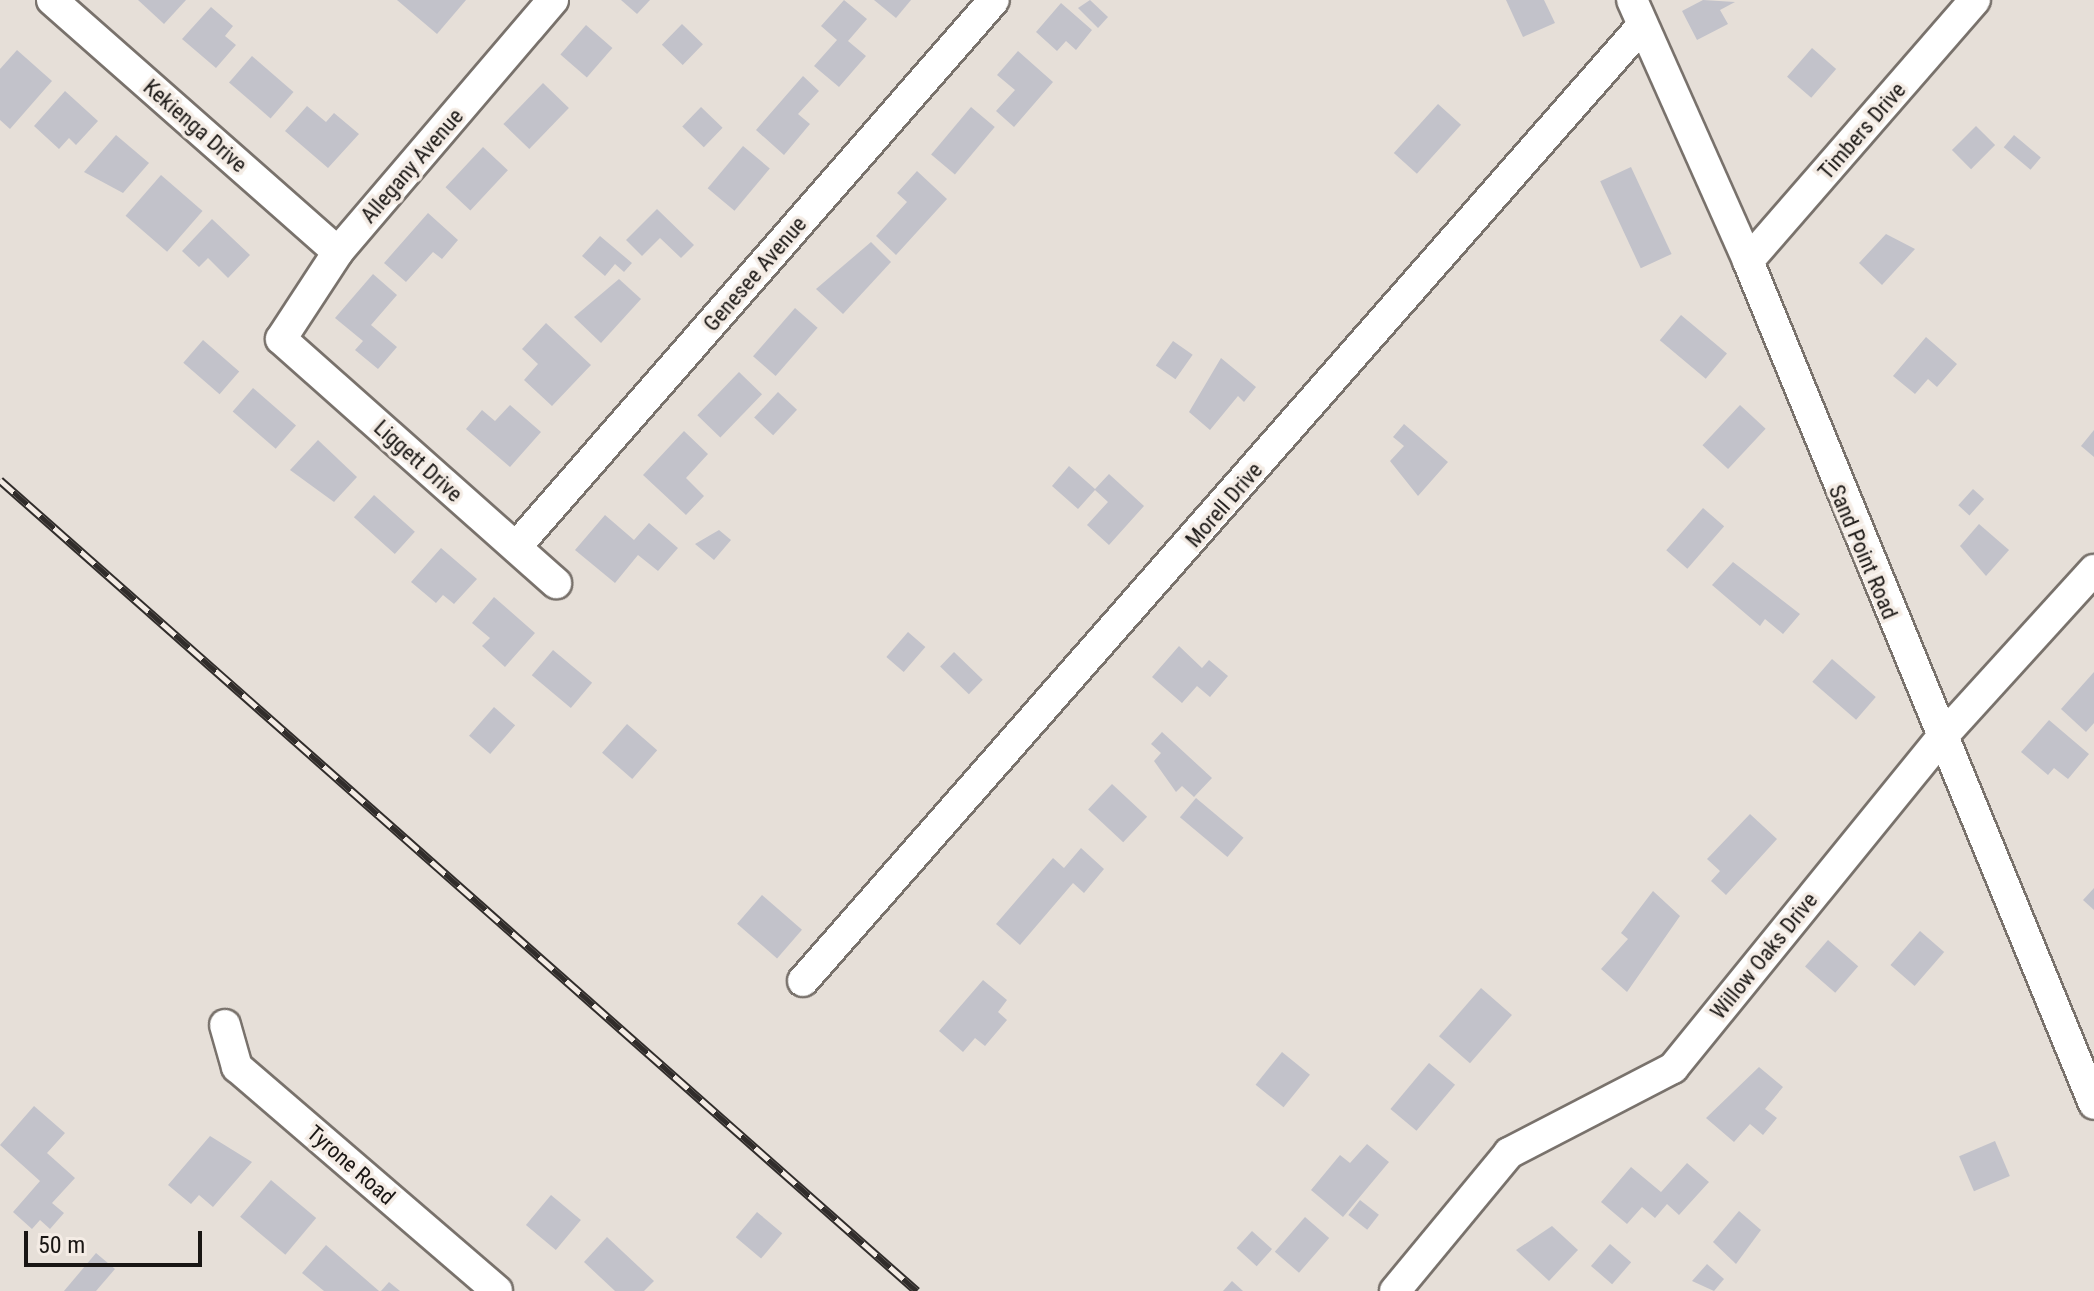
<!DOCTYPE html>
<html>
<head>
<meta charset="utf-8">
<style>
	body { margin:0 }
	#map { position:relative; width:2094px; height:1291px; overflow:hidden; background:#e6dfd8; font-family:"Roboto Condensed",sans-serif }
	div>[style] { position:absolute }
	.building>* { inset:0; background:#c2c2ca; transform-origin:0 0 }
	.roads { filter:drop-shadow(2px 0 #79726c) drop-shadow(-2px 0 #79726c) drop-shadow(0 2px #79726c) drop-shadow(0 -2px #79726c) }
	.minor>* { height:30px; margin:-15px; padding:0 15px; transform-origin:15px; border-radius:15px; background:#fff }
	.rail>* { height:9px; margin-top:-4.5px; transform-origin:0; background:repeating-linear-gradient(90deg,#f4ece5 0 18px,#312d2b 0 36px); box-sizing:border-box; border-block:2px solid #312d2b }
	span { translate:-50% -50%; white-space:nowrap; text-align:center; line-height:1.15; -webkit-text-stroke:7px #f4ece5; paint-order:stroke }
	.street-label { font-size:22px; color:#191614 }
	.scale { position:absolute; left:24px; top:1231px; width:178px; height:36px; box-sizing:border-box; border:4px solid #191614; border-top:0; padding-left:10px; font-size:24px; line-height:28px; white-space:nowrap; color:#191614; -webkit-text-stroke:6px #f4ece5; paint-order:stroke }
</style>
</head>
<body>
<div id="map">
	<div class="building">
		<i style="clip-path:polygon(138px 0,186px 0,164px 24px)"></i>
		<i style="clip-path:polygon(397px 0,466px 0,437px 34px)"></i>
		<i style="clip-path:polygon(621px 0,650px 0,637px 14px)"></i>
		<i style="clip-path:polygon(844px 0,867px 19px,848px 41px,866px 56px,839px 87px,814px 66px,837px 40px,821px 26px)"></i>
		<i style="clip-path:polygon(874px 0,911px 0,896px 18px)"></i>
		<i style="clip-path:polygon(1090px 0,1108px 17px,1098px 28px,1078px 8px)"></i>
		<i style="clip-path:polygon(1506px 0,1544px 0,1555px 23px,1523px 37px)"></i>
		<i style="clip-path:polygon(1703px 0,1735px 2px,1720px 10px,1728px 24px,1697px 40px,1682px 11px)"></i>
		<i style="clip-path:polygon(1061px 3px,1092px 30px,1076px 50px,1066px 41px,1057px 51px,1036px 32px)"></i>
		<i style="clip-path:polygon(211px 7px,233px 26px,225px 36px,236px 45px,216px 68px,182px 39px)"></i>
		<i style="left:682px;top:24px;width:29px;height:29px;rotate:44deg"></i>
		<i style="left:586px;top:25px;width:35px;height:39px;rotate:41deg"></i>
		<i style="left:1812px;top:48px;width:32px;height:38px;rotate:41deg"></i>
		<i style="clip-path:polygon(17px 50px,52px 81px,10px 129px,0 120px,0 69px)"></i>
		<i style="clip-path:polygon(1018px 51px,1053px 82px,1014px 127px,996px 111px,1015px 90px,997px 75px)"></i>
		<i style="left:252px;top:56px;width:55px;height:35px;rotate:41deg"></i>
		<i style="clip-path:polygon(803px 76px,819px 91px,798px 114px,810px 124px,784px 155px,756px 130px)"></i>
		<i style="left:543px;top:83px;width:36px;height:57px;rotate:44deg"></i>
		<i style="clip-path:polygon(65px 91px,98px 121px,76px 145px,69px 138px,59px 149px,34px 126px)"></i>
		<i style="left:1438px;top:104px;width:31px;height:66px;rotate:42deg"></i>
		<i style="clip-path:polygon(307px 106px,326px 122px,334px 113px,359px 134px,328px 168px,285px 131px)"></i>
		<i style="left:701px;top:107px;width:30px;height:27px;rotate:44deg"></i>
		<i style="left:971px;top:107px;width:31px;height:62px;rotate:40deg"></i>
		<i style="left:1976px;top:126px;width:27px;height:34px;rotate:45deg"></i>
		<i style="clip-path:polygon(116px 135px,149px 163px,123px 193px,84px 172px)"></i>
		<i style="left:2014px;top:135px;width:35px;height:16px;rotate:40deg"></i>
		<i style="left:743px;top:146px;width:35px;height:55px;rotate:40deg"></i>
		<i style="left:483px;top:147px;width:34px;height:55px;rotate:43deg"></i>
		<i style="left:1631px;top:167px;width:96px;height:34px;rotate:65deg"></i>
		<i style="clip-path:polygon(917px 171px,947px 199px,896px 255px,876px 236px,907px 202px,897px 193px)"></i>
		<i style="left:161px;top:175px;width:55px;height:54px;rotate:41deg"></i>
		<i style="clip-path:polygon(657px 209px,694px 245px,681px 258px,660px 238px,642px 256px,626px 240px)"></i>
		<i style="clip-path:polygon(428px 213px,458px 240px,442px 259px,433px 252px,406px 282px,384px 263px)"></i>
		<i style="clip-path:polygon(212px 219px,250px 255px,228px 278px,208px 258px,199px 267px,182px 251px)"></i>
		<i style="clip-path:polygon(1886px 234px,1915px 249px,1882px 285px,1859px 263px)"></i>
		<i style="clip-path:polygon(600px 236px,632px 263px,624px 272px,615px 264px,605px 276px,582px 256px)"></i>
		<i style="clip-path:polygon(871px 242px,891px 262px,843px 314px,816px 289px)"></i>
		<i style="clip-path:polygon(373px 274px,397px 295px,371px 325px,397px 347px,378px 369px,355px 350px,363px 341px,335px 318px)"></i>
		<i style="clip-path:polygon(619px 279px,641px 299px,601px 343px,574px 317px)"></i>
		<i style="left:795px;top:308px;width:30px;height:64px;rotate:41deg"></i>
		<i style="left:1681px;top:315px;width:60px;height:33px;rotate:40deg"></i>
		<i style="clip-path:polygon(546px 323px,591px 365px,552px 406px,524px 380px,538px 364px,522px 349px)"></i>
		<i style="clip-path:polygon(1926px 337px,1957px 364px,1937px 387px,1928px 379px,1915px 394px,1893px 376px)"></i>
		<i style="left:203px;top:340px;width:48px;height:30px;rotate:41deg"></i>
		<i style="left:1173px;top:341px;width:24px;height:30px;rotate:35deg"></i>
		<i style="clip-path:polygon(1221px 358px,1256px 387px,1244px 402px,1238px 396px,1210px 430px,1189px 412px)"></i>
		<i style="left:739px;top:372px;width:32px;height:60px;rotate:44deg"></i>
		<i style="left:253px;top:388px;width:57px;height:31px;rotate:41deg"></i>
		<i style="left:778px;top:392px;width:26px;height:35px;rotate:43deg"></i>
		<i style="clip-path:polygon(510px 405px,541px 432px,510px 467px,466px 429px,482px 410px,495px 421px)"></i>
		<i style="left:1740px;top:405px;width:35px;height:55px;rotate:43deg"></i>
		<i style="clip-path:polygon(1404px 424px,1448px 462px,1418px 496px,1390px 461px,1404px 446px,1393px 437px)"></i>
		<i style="clip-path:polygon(2094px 430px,2094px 457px,2081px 446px)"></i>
		<i style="clip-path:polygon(684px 431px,708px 454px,686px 478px,704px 496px,686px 515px,643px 475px)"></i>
		<i style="clip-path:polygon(318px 440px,357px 477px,334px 502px,290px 470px)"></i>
		<i style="clip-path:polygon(1069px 466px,1095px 489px,1109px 474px,1144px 506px,1109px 545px,1087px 525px,1108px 502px,1095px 490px,1078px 509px,1052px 486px)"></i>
		<i style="left:1973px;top:489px;width:15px;height:22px;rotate:42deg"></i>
		<i style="left:374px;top:495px;width:55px;height:30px;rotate:42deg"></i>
		<i style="left:1703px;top:508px;width:28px;height:56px;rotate:41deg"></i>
		<i style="clip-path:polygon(605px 515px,634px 540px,649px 523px,678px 548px,658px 571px,638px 555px,615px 583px,575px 550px)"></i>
		<i style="clip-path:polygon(1979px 524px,2009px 550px,1986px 576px,1960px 546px)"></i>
		<i style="clip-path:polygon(719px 530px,731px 540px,714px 560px,695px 544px)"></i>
		<i style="clip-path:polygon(441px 548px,477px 579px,454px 604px,443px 595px,436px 603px,411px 582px)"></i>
		<i style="clip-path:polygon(1733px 562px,1800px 614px,1783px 634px,1765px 619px,1760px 626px,1712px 585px)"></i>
		<i style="clip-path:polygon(494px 597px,535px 633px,505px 667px,482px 646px,490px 638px,472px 623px)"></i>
		<i style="left:908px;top:632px;width:23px;height:33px;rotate:41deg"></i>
		<i style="clip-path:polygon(1179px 646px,1202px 668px,1209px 660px,1228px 676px,1210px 697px,1197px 686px,1182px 703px,1152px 677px)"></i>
		<i style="left:553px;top:650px;width:51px;height:33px;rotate:40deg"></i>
		<i style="left:954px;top:652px;width:40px;height:20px;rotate:44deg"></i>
		<i style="left:1832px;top:659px;width:58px;height:30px;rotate:41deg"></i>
		<i style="clip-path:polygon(2094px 672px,2094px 723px,2086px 732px,2061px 709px)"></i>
		<i style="left:494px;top:707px;width:28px;height:38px;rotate:41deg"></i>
		<i style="clip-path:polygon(2049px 720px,2089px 754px,2068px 779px,2054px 768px,2048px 775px,2021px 752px)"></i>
		<i style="left:627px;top:724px;width:40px;height:38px;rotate:41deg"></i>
		<i style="clip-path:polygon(1162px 732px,1212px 778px,1194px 797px,1182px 786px,1176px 792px,1154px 761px,1161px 753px,1151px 744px)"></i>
		<i style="left:1112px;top:784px;width:48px;height:35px;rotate:43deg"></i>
		<i style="left:1196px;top:798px;width:62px;height:25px;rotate:40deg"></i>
		<i style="clip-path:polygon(1750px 814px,1777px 839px,1726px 895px,1711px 881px,1720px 871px,1707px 859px)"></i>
		<i style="clip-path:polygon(1081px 848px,1104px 869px,1084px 893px,1073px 883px,1020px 945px,996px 924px,1053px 858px,1064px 868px)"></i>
		<i style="clip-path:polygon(2094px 888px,2094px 910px,2083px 900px)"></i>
		<i style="clip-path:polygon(1653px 891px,1680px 916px,1627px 992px,1601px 969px,1628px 939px,1621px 933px)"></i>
		<i style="left:762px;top:895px;width:53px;height:38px;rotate:41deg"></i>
		<i style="left:1920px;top:931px;width:32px;height:45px;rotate:41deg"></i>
		<i style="left:1828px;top:940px;width:40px;height:35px;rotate:41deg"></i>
		<i style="clip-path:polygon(983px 980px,1007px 1000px,998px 1012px,1007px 1020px,985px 1046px,975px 1038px,963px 1052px,939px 1031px)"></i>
		<i style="left:1481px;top:988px;width:41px;height:64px;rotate:41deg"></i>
		<i style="left:1282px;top:1052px;width:36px;height:42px;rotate:39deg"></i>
		<i style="left:1429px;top:1063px;width:34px;height:60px;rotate:40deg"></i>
		<i style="clip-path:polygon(1759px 1067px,1783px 1087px,1765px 1109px,1777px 1118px,1763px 1135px,1750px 1124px,1734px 1142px,1706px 1118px)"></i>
		<i style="clip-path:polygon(34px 1106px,65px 1133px,47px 1153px,75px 1178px,52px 1203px,64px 1213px,50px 1229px,40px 1220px,32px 1229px,13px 1212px,40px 1181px,0 1145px)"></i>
		<i style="clip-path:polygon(210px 1136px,252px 1162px,213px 1207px,199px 1195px,191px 1204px,168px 1185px)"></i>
		<i style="left:1995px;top:1141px;width:38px;height:39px;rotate:67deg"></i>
		<i style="clip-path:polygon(1367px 1144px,1389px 1162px,1343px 1217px,1311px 1190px,1340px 1155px,1350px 1163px)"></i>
		<i style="clip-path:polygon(1687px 1163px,1709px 1182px,1679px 1215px,1667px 1204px,1655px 1218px,1642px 1207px,1627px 1224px,1601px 1202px,1631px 1167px,1661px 1192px)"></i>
		<i style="left:271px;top:1180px;width:59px;height:48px;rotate:40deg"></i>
		<i style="left:551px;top:1195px;width:39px;height:39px;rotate:40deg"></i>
		<i style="left:1360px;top:1200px;width:24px;height:19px;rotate:38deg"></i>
		<i style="clip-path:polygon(1739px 1211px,1761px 1230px,1736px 1264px,1713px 1242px)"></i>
		<i style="left:757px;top:1212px;width:33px;height:33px;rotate:40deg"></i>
		<i style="left:1305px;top:1217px;width:32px;height:46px;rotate:41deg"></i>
		<i style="clip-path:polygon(1552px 1226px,1578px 1250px,1549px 1281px,1516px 1250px)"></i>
		<i style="left:1252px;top:1231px;width:27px;height:23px;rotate:42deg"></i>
		<i style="clip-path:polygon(607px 1237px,654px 1281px,644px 1291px,615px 1291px,584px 1262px)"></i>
		<i style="left:1610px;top:1244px;width:28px;height:29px;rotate:41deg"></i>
		<i style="clip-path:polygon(326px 1245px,379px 1291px,324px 1291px,302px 1273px)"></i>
		<i style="clip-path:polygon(96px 1253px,115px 1269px,96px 1291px,64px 1291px)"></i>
		<i style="clip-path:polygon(1707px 1264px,1724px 1279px,1714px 1291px,1692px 1281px)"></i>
		<i style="clip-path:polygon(1232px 1281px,1243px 1291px,1223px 1291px)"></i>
		<i style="clip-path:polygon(389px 1282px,400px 1291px,381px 1291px)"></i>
	</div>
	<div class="roads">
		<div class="minor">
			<i style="left:52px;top:0;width:381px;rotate:41.4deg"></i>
			<i style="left:553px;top:0;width:331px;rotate:130.5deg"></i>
			<i style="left:338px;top:252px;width:104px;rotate:123.2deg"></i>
			<i style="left:281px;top:339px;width:368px;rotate:41.6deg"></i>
			<i style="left:1632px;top:0;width:286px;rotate:66deg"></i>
			<i style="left:1748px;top:261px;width:911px;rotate:67.68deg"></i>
			<i style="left:1748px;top:261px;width:346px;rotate:-49deg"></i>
			<i style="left:516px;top:547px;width:726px;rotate:-48.85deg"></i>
			<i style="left:803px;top:981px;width:1271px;rotate:-48.7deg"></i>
			<i style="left:225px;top:1025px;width:44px;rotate:74.1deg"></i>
			<i style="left:237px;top:1067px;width:343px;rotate:40.7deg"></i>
			<i style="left:1395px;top:1291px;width:179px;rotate:-50.4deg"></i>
			<i style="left:1509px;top:1153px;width:185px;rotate:-27.4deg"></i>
			<i style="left:1673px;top:1068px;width:427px;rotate:-50.9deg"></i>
			<i style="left:1942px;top:737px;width:226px;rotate:-47.7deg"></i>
		</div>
	</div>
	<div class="rail">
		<i style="left:0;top:480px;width:1224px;rotate:41.49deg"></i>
	</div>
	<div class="street-label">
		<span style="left:195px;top:126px;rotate:41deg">Kekienga Drive</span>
		<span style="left:1862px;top:131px;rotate:-49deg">Timbers Drive</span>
		<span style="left:412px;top:166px;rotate:-49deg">Allegany Avenue</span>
		<span style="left:755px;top:274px;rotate:-49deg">Genesee Avenue</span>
		<span style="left:418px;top:461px;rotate:42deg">Liggett Drive</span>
		<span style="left:1224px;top:505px;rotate:-49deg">Morell Drive</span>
		<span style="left:1863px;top:552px;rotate:67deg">Sand Point Road</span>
		<span style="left:1764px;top:956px;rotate:-51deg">Willow Oaks Drive</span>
		<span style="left:351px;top:1165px;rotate:41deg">Tyrone Road</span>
	</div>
	<div class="scale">50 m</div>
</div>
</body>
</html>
